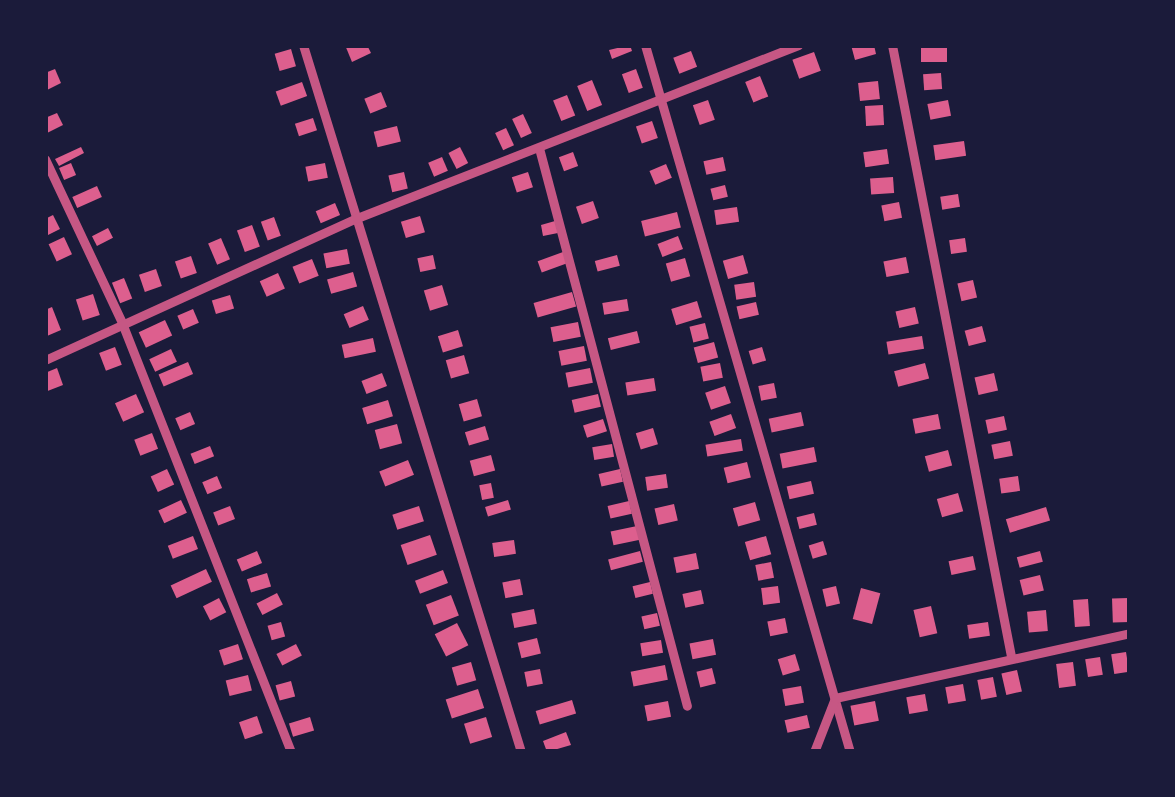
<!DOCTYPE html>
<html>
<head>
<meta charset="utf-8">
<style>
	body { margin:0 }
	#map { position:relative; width:1175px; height:797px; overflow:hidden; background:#1b1b3a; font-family:Barlow,sans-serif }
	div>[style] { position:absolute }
	.building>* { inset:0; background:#dd5f8e; transform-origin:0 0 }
	.minor>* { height:9px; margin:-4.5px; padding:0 4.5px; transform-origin:4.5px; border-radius:4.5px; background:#c65784 }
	span { translate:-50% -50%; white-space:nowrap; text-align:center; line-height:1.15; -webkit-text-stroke:10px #1b1b3a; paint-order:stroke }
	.frame { position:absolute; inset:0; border:48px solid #1b1b3a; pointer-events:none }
</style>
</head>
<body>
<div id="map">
	<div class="building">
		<i style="clip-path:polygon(345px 45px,367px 45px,371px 53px,352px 62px)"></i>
		<i style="clip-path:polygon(630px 45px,632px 51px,612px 59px,609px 50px)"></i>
		<i style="clip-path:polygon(851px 45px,874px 45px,876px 54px,855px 60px)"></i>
		<i style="left:921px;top:45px;width:26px;height:17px"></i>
		<i style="left:291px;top:49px;width:18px;height:17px;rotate:74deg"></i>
		<i style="left:691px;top:51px;width:17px;height:19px;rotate:69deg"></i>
		<i style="left:814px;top:52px;width:20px;height:23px;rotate:70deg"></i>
		<i style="clip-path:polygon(55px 69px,61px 83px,45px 91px,45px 73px)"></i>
		<i style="left:636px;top:69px;width:20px;height:15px;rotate:70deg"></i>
		<i style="left:941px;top:73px;width:16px;height:18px;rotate:86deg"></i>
		<i style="left:760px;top:76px;width:22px;height:16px;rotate:68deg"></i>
		<i style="left:592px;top:80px;width:27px;height:16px;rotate:68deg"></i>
		<i style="left:878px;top:81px;width:18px;height:20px;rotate:84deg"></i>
		<i style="left:302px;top:82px;width:15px;height:28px;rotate:70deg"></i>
		<i style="left:381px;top:92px;width:16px;height:18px;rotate:68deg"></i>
		<i style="left:567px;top:95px;width:22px;height:15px;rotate:68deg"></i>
		<i style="left:708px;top:100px;width:21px;height:16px;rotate:71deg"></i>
		<i style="left:948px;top:100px;width:16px;height:21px;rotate:79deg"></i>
		<i style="left:883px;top:105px;width:20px;height:18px;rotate:87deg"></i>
		<i style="clip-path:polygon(57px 113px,63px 125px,45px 134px,45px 118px)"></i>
		<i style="left:523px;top:114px;width:21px;height:12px;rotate:65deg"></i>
		<i style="left:313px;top:118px;width:13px;height:19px;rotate:72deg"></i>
		<i style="left:652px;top:121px;width:18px;height:17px;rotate:71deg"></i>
		<i style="left:397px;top:126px;width:16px;height:24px;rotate:76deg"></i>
		<i style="left:506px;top:128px;width:19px;height:12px;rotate:65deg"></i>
		<i style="left:964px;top:141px;width:15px;height:31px;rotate:82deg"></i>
		<i style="clip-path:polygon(81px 147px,84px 153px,59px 166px,55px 159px)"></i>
		<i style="left:460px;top:147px;width:18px;height:13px;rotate:63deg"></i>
		<i style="left:887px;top:149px;width:15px;height:24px;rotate:82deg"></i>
		<i style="left:573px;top:152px;width:15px;height:15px;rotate:70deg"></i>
		<i style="left:442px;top:157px;width:15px;height:15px;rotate:67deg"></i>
		<i style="left:723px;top:157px;width:14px;height:20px;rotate:78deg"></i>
		<i style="left:71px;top:163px;width:13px;height:13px;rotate:67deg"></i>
		<i style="left:325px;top:163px;width:15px;height:20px;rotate:79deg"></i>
		<i style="left:666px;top:164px;width:15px;height:18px;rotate:67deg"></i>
		<i style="left:404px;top:172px;width:17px;height:16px;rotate:77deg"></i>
		<i style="left:528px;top:172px;width:16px;height:17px;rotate:72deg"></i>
		<i style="left:893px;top:177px;width:16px;height:23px;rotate:86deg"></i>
		<i style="left:725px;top:185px;width:12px;height:15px;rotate:76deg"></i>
		<i style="left:97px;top:186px;width:12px;height:27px;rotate:66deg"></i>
		<i style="left:958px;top:194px;width:13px;height:18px;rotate:81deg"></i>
		<i style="left:593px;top:201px;width:18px;height:18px;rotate:71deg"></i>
		<i style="left:899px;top:202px;width:16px;height:18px;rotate:79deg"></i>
		<i style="left:335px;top:203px;width:13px;height:21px;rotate:67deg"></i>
		<i style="left:737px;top:207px;width:15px;height:23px;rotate:82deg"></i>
		<i style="left:677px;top:212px;width:16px;height:37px;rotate:76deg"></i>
		<i style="clip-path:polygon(53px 215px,60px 229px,46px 236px,45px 219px)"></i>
		<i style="left:420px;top:216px;width:17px;height:20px;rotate:73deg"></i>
		<i style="left:274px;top:217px;width:20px;height:14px;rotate:70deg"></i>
		<i style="clip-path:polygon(555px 221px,558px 233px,543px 236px,541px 225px)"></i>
		<i style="left:252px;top:225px;width:23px;height:16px;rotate:70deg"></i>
		<i style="left:108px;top:228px;width:11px;height:18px;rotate:63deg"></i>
		<i style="left:678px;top:236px;width:14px;height:22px;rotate:69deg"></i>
		<i style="left:64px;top:237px;width:19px;height:17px;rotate:65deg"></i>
		<i style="left:221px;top:238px;width:23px;height:14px;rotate:67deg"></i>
		<i style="left:965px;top:238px;width:14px;height:16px;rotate:82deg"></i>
		<i style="left:347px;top:249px;width:15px;height:24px;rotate:79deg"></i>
		<i style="left:563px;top:252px;width:12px;height:27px;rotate:70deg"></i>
		<i style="left:433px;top:255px;width:14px;height:16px;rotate:78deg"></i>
		<i style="left:617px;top:255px;width:11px;height:23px;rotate:75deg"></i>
		<i style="left:743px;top:255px;width:19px;height:21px;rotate:74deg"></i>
		<i style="left:191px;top:256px;width:18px;height:17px;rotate:71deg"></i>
		<i style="left:906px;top:257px;width:16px;height:23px;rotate:79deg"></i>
		<i style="left:685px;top:258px;width:19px;height:20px;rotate:74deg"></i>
		<i style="left:312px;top:259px;width:18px;height:21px;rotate:68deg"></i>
		<i style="left:156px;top:269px;width:18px;height:18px;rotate:71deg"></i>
		<i style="left:353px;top:272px;width:15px;height:27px;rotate:74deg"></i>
		<i style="left:278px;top:273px;width:17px;height:20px;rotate:66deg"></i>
		<i style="left:124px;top:278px;width:22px;height:13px;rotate:68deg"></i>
		<i style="left:973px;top:280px;width:18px;height:16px;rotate:77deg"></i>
		<i style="left:754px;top:282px;width:15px;height:20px;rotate:82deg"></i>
		<i style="left:442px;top:285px;width:21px;height:19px;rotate:73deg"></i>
		<i style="left:572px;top:292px;width:15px;height:40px;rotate:74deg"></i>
		<i style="left:93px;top:294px;width:22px;height:18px;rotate:72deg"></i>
		<i style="left:230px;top:295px;width:14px;height:19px;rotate:73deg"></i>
		<i style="left:627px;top:299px;width:12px;height:25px;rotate:81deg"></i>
		<i style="left:697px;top:301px;width:17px;height:27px;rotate:73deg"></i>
		<i style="left:756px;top:302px;width:13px;height:20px;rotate:77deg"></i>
		<i style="left:363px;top:306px;width:15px;height:21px;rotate:67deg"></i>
		<i style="clip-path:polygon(52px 307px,61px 330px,47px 336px,45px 310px)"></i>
		<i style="left:915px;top:307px;width:17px;height:20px;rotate:77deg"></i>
		<i style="left:193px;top:309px;width:15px;height:17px;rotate:67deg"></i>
		<i style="left:165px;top:320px;width:17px;height:29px;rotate:65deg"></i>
		<i style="left:578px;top:322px;width:15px;height:28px;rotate:79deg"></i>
		<i style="left:705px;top:323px;width:16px;height:16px;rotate:76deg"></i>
		<i style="left:982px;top:326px;width:16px;height:18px;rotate:75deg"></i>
		<i style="left:458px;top:330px;width:17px;height:21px;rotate:73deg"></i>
		<i style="left:637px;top:331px;width:12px;height:30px;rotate:76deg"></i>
		<i style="left:922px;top:336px;width:13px;height:36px;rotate:81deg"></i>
		<i style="left:373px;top:338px;width:14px;height:32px;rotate:78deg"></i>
		<i style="left:714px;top:342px;width:16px;height:21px;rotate:75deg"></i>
		<i style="left:584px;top:346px;width:15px;height:26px;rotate:79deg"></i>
		<i style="left:115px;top:347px;width:19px;height:17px;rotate:69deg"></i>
		<i style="left:762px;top:347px;width:14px;height:14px;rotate:73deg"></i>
		<i style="left:171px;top:349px;width:14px;height:24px;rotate:65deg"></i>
		<i style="left:464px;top:355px;width:19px;height:19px;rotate:74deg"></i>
		<i style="left:188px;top:362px;width:13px;height:32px;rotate:67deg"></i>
		<i style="left:720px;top:363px;width:15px;height:20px;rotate:79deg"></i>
		<i style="left:925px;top:363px;width:16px;height:32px;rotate:75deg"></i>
		<i style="clip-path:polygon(57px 368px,63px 385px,45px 392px,45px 373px)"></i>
		<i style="left:590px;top:368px;width:15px;height:25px;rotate:79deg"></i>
		<i style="left:382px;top:373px;width:14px;height:22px;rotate:69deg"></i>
		<i style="left:994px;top:373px;width:18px;height:20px;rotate:77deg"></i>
		<i style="left:654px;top:378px;width:13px;height:29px;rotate:81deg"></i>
		<i style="left:774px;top:383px;width:15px;height:16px;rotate:79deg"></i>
		<i style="left:725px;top:386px;width:18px;height:21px;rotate:71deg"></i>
		<i style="left:136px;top:394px;width:20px;height:23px;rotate:66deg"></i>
		<i style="left:598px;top:394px;width:13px;height:27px;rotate:77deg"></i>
		<i style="left:477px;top:399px;width:18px;height:19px;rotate:74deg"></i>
		<i style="left:388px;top:400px;width:17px;height:27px;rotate:73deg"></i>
		<i style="left:190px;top:412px;width:13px;height:16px;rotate:67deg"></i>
		<i style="left:801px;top:412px;width:14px;height:33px;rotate:78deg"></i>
		<i style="left:731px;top:414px;width:15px;height:23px;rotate:70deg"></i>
		<i style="left:938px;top:414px;width:15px;height:26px;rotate:79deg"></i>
		<i style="left:1004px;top:416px;width:14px;height:19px;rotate:78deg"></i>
		<i style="left:603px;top:419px;width:13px;height:21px;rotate:72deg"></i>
		<i style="left:397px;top:424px;width:20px;height:23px;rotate:75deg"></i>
		<i style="left:485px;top:426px;width:14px;height:21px;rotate:73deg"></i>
		<i style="left:653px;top:428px;width:17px;height:18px;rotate:73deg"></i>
		<i style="left:152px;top:433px;width:17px;height:19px;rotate:69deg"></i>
		<i style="left:741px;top:439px;width:12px;height:36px;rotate:81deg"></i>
		<i style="left:1010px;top:441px;width:15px;height:19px;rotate:79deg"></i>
		<i style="left:612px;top:444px;width:13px;height:20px;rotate:81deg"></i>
		<i style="left:210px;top:446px;width:11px;height:21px;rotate:68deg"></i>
		<i style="left:814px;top:447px;width:15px;height:35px;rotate:79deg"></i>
		<i style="left:948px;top:450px;width:16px;height:24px;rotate:75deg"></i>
		<i style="left:491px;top:455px;width:16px;height:22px;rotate:75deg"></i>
		<i style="left:408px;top:460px;width:16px;height:31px;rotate:68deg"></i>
		<i style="left:747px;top:462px;width:16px;height:24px;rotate:76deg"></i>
		<i style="left:167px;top:469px;width:17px;height:18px;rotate:65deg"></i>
		<i style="left:620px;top:469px;width:13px;height:22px;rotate:77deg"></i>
		<i style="left:666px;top:474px;width:14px;height:21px;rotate:82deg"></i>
		<i style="left:217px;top:476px;width:13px;height:16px;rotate:67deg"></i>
		<i style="left:1018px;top:476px;width:15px;height:19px;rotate:82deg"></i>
		<i style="left:811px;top:481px;width:13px;height:25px;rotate:77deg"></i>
		<i style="left:491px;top:483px;width:15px;height:12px;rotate:79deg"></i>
		<i style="left:958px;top:493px;width:19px;height:22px;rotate:74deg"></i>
		<i style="left:181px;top:500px;width:14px;height:25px;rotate:65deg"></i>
		<i style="left:508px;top:500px;width:10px;height:24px;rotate:73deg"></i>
		<i style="left:629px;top:501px;width:13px;height:22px;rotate:77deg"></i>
		<i style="left:755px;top:502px;width:19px;height:23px;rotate:74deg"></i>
		<i style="left:674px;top:504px;width:17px;height:20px;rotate:77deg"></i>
		<i style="left:230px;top:506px;width:14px;height:18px;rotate:69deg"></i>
		<i style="left:419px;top:506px;width:16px;height:28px;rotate:72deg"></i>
		<i style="left:1046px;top:507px;width:14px;height:42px;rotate:73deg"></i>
		<i style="left:814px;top:513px;width:12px;height:18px;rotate:76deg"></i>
		<i style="left:637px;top:526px;width:14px;height:27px;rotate:78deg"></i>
		<i style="left:430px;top:535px;width:21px;height:31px;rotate:71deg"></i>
		<i style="left:193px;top:536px;width:14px;height:27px;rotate:69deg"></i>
		<i style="left:766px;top:536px;width:19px;height:22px;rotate:74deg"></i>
		<i style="left:514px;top:540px;width:14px;height:22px;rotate:82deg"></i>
		<i style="left:823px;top:541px;width:14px;height:15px;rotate:73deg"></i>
		<i style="left:257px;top:551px;width:13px;height:22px;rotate:67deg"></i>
		<i style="left:640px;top:551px;width:11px;height:33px;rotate:75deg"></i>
		<i style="left:1040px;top:551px;width:11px;height:24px;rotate:75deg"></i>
		<i style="left:696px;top:553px;width:16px;height:23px;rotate:79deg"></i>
		<i style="left:973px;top:556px;width:14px;height:25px;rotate:78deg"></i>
		<i style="left:771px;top:562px;width:16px;height:16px;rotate:79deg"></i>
		<i style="left:206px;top:569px;width:14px;height:39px;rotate:65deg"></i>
		<i style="left:443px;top:570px;width:14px;height:30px;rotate:69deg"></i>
		<i style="left:267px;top:573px;width:14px;height:21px;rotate:73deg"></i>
		<i style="left:1040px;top:575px;width:16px;height:21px;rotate:76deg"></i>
		<i style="left:520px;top:579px;width:16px;height:18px;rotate:79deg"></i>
		<i style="left:650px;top:582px;width:12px;height:18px;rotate:76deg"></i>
		<i style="left:778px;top:586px;width:17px;height:17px;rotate:83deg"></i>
		<i style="left:836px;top:586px;width:18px;height:14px;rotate:77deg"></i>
		<i style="left:861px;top:588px;width:20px;height:32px;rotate:15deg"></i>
		<i style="left:701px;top:590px;width:14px;height:19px;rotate:78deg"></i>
		<i style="left:277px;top:593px;width:13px;height:23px;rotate:63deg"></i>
		<i style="left:451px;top:595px;width:22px;height:27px;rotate:69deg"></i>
		<i style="left:219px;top:598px;width:16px;height:18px;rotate:63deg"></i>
		<i style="left:1129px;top:598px;width:24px;height:17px;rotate:88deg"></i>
		<i style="left:1088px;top:599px;width:27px;height:15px;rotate:86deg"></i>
		<i style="left:931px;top:606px;width:28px;height:18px;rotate:77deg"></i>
		<i style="left:534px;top:609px;width:15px;height:23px;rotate:79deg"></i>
		<i style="left:1046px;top:610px;width:21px;height:19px;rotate:85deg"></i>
		<i style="left:657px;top:613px;width:13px;height:16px;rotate:77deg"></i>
		<i style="left:785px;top:618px;width:15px;height:18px;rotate:79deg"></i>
		<i style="left:281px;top:622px;width:15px;height:14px;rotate:74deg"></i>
		<i style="left:988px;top:622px;width:14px;height:21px;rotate:82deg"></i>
		<i style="left:457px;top:623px;width:25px;height:25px;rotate:63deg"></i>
		<i style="left:537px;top:638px;width:16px;height:20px;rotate:76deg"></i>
		<i style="left:713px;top:639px;width:16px;height:24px;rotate:79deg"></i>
		<i style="left:661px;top:640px;width:13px;height:21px;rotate:81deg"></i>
		<i style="left:238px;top:644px;width:16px;height:20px;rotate:72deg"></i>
		<i style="left:296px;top:644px;width:13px;height:22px;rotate:63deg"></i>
		<i style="left:1126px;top:652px;width:20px;height:15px;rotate:81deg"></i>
		<i style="left:795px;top:654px;width:17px;height:18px;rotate:73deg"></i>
		<i style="left:1100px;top:657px;width:18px;height:15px;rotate:81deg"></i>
		<i style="left:471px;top:662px;width:19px;height:20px;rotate:74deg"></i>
		<i style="left:1073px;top:662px;width:24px;height:17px;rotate:83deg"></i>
		<i style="left:665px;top:665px;width:15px;height:35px;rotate:79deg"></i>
		<i style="left:712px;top:668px;width:16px;height:16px;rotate:76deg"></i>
		<i style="left:540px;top:669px;width:15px;height:16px;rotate:79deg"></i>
		<i style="left:1017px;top:670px;width:22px;height:16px;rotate:77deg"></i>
		<i style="left:248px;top:675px;width:16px;height:23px;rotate:76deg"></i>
		<i style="left:993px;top:677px;width:20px;height:16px;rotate:79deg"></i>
		<i style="left:291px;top:681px;width:16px;height:16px;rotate:75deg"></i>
		<i style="left:963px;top:684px;width:17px;height:18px;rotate:80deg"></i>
		<i style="left:801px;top:686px;width:17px;height:19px;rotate:80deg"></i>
		<i style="left:478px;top:689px;width:20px;height:34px;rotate:72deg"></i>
		<i style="left:925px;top:694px;width:17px;height:19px;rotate:80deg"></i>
		<i style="left:572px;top:700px;width:14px;height:38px;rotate:73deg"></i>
		<i style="left:668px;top:701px;width:16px;height:24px;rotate:79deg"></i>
		<i style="left:875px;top:701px;width:20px;height:25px;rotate:79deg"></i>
		<i style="left:807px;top:715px;width:13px;height:23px;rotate:77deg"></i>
		<i style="left:257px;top:716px;width:18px;height:19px;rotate:71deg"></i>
		<i style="left:310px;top:717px;width:14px;height:22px;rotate:73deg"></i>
		<i style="left:486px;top:717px;width:21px;height:23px;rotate:73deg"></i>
		<i style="clip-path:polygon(566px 732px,571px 745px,547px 752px,543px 741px)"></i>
	</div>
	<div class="minor">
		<i style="left:303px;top:45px;width:740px;rotate:72.86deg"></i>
		<i style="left:645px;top:45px;width:736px;rotate:73.83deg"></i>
		<i style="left:892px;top:45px;width:622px;rotate:78.98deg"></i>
		<i style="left:539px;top:148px;width:577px;rotate:75.15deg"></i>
		<i style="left:45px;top:159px;width:181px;rotate:64.8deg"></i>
		<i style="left:122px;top:323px;width:461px;rotate:68.5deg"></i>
		<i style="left:45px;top:360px;width:343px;rotate:-24.5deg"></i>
		<i style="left:357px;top:218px;width:474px;rotate:-21.4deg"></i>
		<i style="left:814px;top:752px;width:58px;rotate:-68.7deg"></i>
		<i style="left:835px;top:698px;width:302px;rotate:-12.4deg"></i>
	</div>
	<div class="frame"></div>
</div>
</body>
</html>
